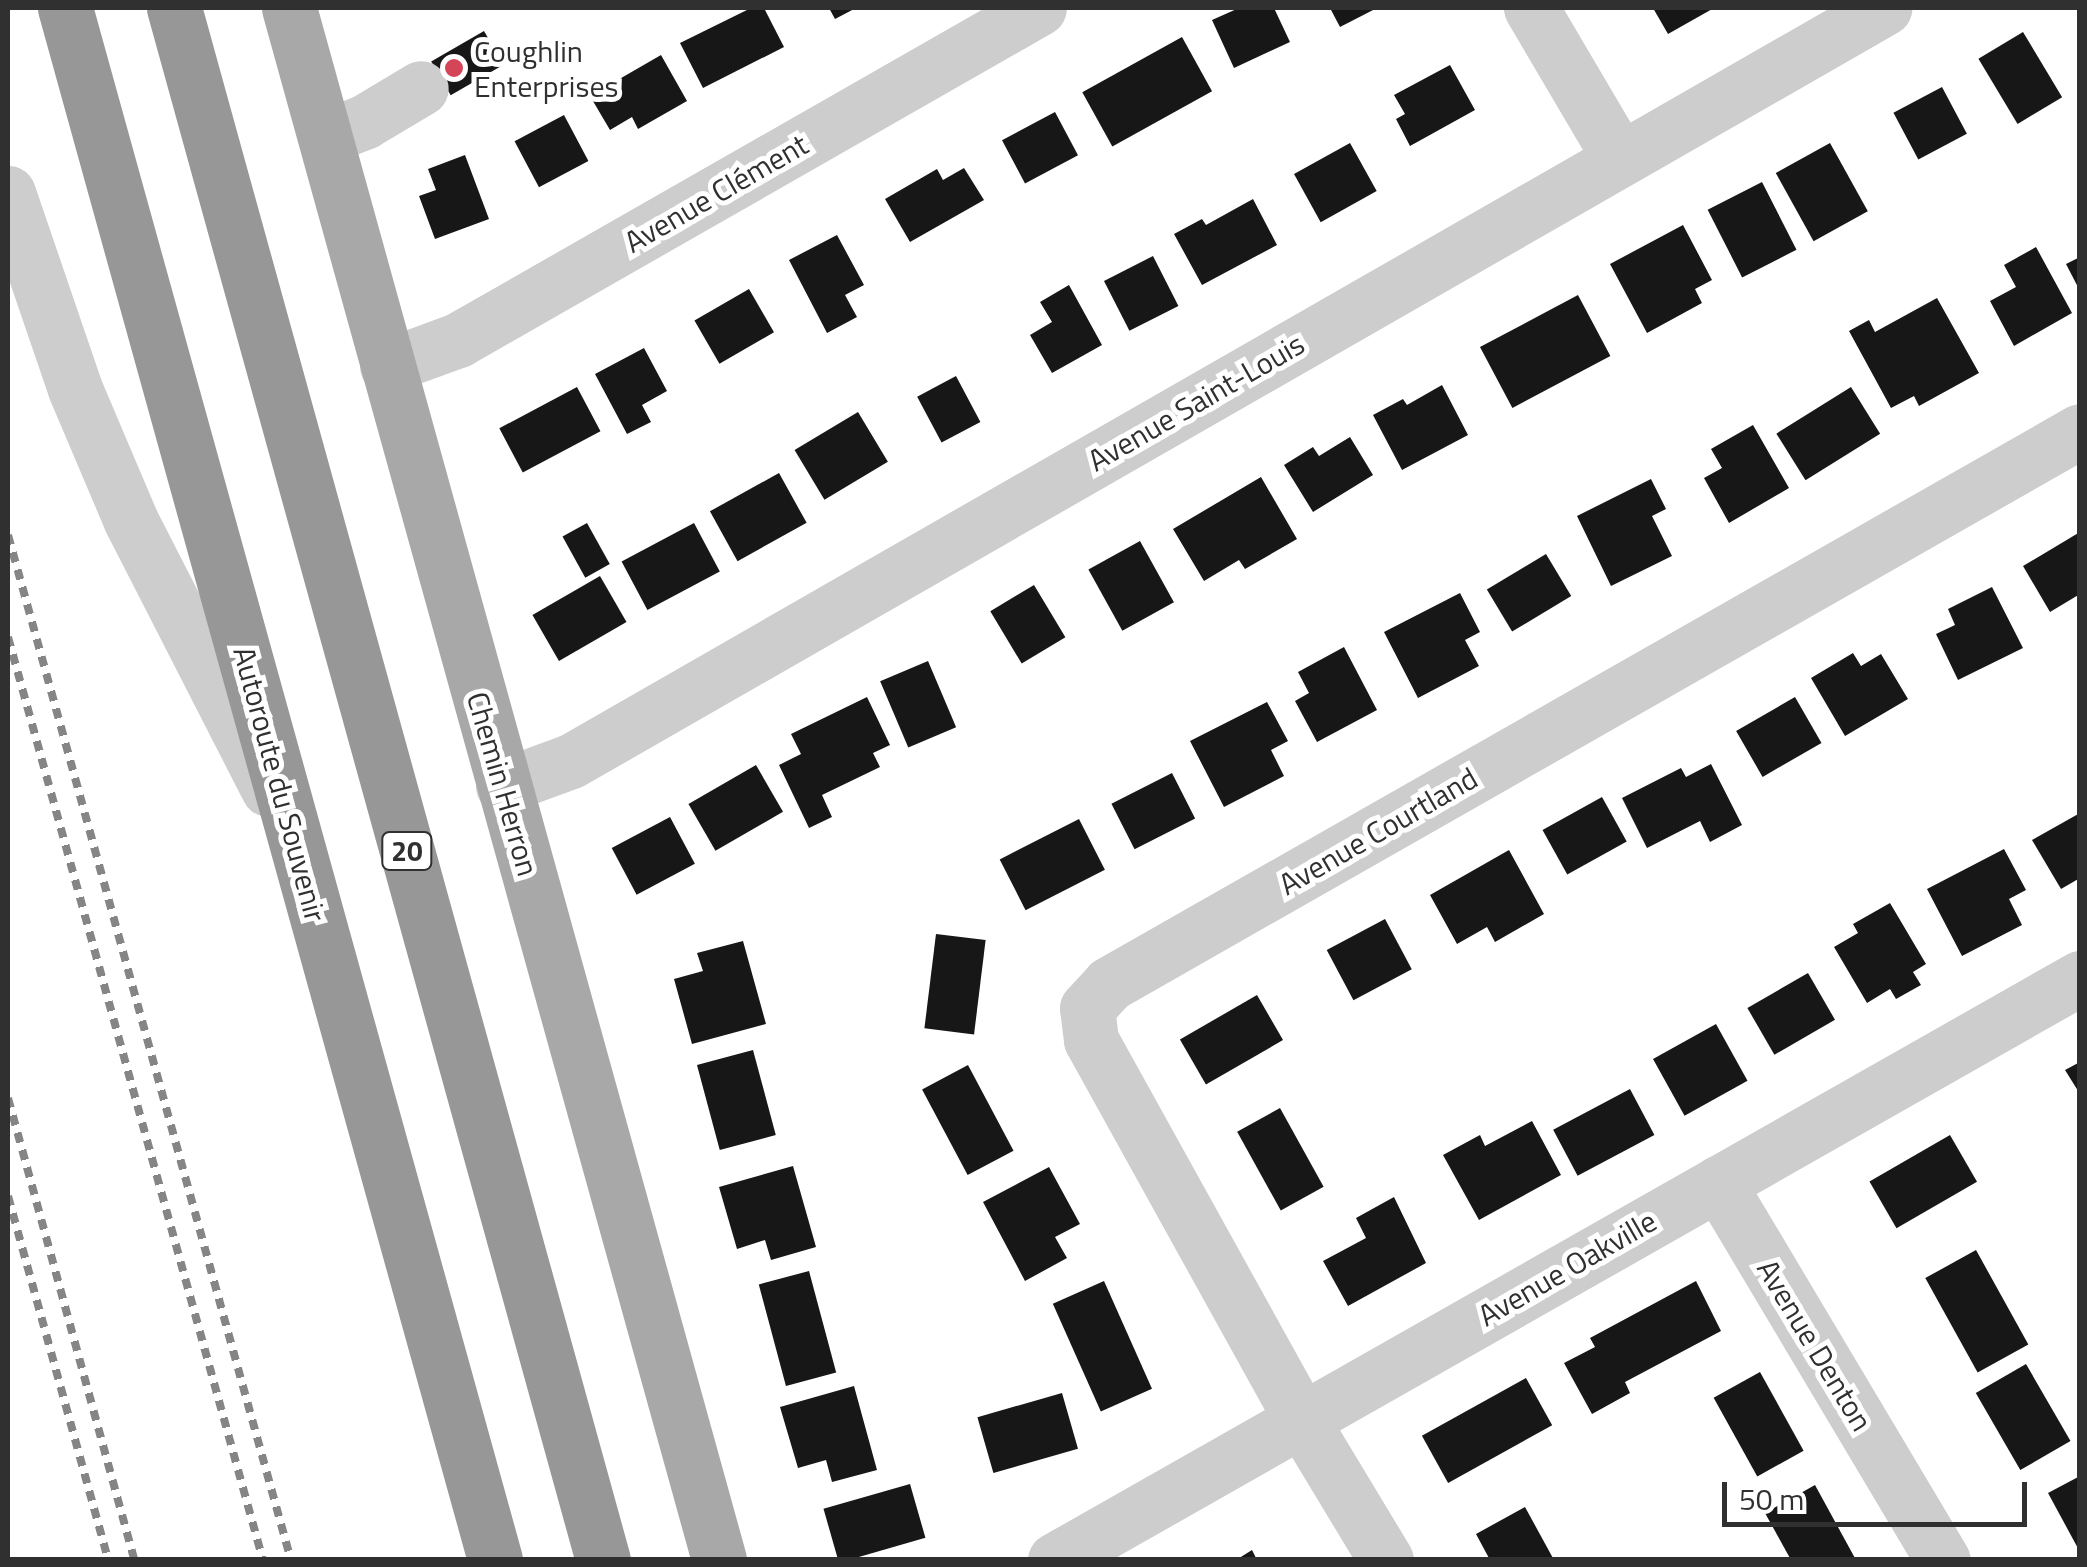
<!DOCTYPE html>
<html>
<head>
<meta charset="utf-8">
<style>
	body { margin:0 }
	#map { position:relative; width:2087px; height:1567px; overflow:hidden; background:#fff; font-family:"Titillium Web",sans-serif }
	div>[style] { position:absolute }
	.building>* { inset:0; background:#171717; transform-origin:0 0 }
	.minor>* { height:55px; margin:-27.5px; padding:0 27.5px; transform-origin:27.5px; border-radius:27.5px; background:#cdcdcd }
	.major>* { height:55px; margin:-27.5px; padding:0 27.5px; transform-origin:27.5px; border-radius:27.5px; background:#a8a8a8 }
	.highway>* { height:55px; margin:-27.5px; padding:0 27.5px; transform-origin:27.5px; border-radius:27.5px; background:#979797 }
	.rail>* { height:8px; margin-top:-4px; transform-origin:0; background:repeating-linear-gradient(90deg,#858585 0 10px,transparent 0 18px) }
	.dots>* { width:28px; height:28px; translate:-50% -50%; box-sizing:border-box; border:5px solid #fff; border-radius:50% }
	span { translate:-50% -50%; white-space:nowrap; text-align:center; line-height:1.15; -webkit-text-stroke:10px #fff; paint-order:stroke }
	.shield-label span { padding:2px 8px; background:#fff; border:2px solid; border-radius:8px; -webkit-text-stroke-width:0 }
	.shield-label { font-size:28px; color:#303030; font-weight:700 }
	.poi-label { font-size:30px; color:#303030 }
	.left { translate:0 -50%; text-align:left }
	.street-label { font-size:30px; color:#303030 }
	.frame { position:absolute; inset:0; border:10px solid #303030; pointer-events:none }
	.scale { position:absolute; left:1722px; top:1482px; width:305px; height:45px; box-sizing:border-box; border:5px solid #303030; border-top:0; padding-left:12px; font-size:30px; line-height:35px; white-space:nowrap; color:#303030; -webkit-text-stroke:8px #fff; paint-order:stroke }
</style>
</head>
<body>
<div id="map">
	<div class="building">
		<i style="clip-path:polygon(751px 8px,764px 8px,784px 47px,703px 88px,680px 43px)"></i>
		<i style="clip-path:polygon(829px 8px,856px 8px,835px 19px)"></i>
		<i style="clip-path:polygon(1239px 8px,1274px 8px,1290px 42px,1234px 68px,1212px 20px)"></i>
		<i style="clip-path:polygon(1330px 8px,1377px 8px,1340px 27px)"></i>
		<i style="clip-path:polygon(1653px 8px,1714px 8px,1668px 34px)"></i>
		<i style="left:484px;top:31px;width:39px;height:61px;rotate:60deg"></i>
		<i style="left:2023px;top:32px;width:76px;height:52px;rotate:59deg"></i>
		<i style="left:1182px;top:37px;width:62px;height:114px;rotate:61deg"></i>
		<i style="clip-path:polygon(661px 55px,687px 101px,638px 129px,632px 117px,610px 130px,590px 96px)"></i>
		<i style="clip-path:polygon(1450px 65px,1475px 110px,1410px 146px,1396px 119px,1405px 114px,1394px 95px)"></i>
		<i style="left:1942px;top:87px;width:53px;height:55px;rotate:62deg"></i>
		<i style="left:1055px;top:112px;width:49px;height:60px;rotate:62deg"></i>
		<i style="left:564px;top:115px;width:52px;height:56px;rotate:62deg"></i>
		<i style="left:1350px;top:143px;width:55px;height:64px;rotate:61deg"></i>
		<i style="left:1830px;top:143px;width:78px;height:62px;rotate:61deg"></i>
		<i style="clip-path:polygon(465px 155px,489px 219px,435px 239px,419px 196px,436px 190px,428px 169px)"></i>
		<i style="clip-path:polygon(964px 168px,984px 200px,910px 242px,885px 199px,937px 169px,943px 180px)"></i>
		<i style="left:1762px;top:182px;width:76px;height:61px;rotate:63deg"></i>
		<i style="clip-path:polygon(1253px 199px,1277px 245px,1202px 285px,1174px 234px,1202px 219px,1206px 225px)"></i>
		<i style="clip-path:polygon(1683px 225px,1712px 280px,1695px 289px,1702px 303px,1647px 333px,1610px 264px)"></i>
		<i style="clip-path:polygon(837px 235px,864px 285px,845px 295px,857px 317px,827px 333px,789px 260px)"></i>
		<i style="clip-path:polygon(2036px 247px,2072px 313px,2014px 346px,1990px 301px,2016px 287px,2004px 265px)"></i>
		<i style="left:1153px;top:256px;width:56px;height:55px;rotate:63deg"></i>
		<i style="clip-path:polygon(2080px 257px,2080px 291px,2066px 264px)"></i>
		<i style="clip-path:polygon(1069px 285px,1102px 345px,1052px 373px,1030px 335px,1052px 322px,1040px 302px)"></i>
		<i style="left:749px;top:289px;width:50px;height:63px;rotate:60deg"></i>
		<i style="left:1578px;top:295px;width:69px;height:111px;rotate:62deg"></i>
		<i style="clip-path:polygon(1937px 298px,1979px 373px,1919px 406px,1914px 396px,1891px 408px,1849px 331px,1869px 320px,1875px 332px)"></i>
		<i style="clip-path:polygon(644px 348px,667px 391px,642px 405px,651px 422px,627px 434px,595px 374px)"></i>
		<i style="left:956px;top:376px;width:52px;height:44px;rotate:62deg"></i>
		<i style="clip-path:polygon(1442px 385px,1468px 435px,1402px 470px,1373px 415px,1403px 399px,1407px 405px)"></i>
		<i style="left:577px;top:387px;width:50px;height:88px;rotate:62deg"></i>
		<i style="left:1851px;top:387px;width:55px;height:88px;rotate:58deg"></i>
		<i style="left:858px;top:412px;width:58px;height:74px;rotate:59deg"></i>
		<i style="clip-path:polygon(1753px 425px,1789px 488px,1729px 523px,1704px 478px,1722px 468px,1711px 449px)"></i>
		<i style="clip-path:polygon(1350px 437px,1373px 475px,1313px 512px,1284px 465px,1313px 447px,1319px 456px)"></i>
		<i style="left:779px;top:473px;width:57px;height:79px;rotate:61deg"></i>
		<i style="clip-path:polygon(1261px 477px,1297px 539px,1245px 569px,1239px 560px,1204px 581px,1173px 529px)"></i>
		<i style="clip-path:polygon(1651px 479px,1666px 509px,1652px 516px,1672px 556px,1611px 586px,1577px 516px)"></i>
		<i style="left:587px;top:523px;width:47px;height:28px;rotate:61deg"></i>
		<i style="left:694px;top:523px;width:55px;height:82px;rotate:62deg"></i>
		<i style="clip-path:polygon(2080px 532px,2080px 594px,2050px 612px,2023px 566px)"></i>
		<i style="left:1140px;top:541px;width:70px;height:59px;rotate:61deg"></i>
		<i style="left:1546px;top:554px;width:49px;height:69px;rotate:59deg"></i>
		<i style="left:600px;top:576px;width:53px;height:78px;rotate:60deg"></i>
		<i style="left:1034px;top:585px;width:61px;height:51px;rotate:59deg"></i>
		<i style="clip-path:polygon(1992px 587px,2023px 648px,1958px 680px,1936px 634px,1955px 625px,1948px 609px)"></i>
		<i style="clip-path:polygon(1460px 593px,1480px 632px,1465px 640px,1479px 666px,1418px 698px,1384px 632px)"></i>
		<i style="clip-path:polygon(1344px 647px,1377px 710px,1317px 742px,1295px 701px,1309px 693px,1298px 672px)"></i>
		<i style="clip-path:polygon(1853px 653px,1861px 666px,1881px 654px,1908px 699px,1845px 736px,1811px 678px)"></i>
		<i style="left:928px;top:661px;width:72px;height:52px;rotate:67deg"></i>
		<i style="clip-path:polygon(867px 697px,890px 745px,873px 753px,880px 767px,822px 795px,832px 817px,809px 828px,779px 765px,801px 754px,791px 734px)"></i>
		<i style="left:1795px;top:697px;width:53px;height:68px;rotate:60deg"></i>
		<i style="clip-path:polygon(1267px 702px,1288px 741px,1271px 750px,1284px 776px,1224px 807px,1190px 741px)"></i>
		<i style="clip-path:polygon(1711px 764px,1742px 825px,1710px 842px,1700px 821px,1647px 848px,1622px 798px,1681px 768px,1686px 777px)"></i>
		<i style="left:756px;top:765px;width:54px;height:78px;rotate:60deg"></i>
		<i style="left:1172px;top:773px;width:51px;height:68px;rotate:63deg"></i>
		<i style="left:1602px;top:797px;width:51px;height:68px;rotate:61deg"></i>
		<i style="clip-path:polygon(2080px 813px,2080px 878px,2061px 889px,2032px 840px)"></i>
		<i style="left:670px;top:817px;width:53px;height:66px;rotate:62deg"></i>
		<i style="left:1079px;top:819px;width:57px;height:89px;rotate:63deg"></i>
		<i style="clip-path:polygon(2004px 849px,2026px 890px,2009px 899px,2022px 925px,1962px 956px,1927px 889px)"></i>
		<i style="clip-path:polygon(1509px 850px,1544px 914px,1495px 942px,1487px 927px,1457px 944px,1430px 895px)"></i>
		<i style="clip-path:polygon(1890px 903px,1926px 964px,1913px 972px,1921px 985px,1896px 999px,1890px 989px,1867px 1003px,1834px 947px,1858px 933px,1853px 924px)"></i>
		<i style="left:1385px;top:919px;width:57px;height:66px;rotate:62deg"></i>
		<i style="left:936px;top:934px;width:50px;height:95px;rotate:7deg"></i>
		<i style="clip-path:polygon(743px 941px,766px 1024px,692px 1044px,674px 979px,703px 971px,697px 953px)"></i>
		<i style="left:1808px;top:973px;width:54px;height:70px;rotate:60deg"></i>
		<i style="left:1257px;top:995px;width:52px;height:89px;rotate:60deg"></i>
		<i style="left:1716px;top:1024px;width:65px;height:72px;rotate:61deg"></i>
		<i style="left:753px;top:1050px;width:88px;height:58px;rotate:75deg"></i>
		<i style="clip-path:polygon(2080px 1062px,2080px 1094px,2065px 1070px)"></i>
		<i style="left:968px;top:1065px;width:97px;height:52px;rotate:62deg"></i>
		<i style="left:1630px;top:1089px;width:52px;height:87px;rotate:62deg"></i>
		<i style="left:1280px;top:1108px;width:90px;height:49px;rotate:61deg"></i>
		<i style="clip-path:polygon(1532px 1121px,1561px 1175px,1479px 1220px,1443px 1155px,1480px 1135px,1485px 1146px)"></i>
		<i style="left:1950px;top:1135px;width:54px;height:93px;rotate:60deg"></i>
		<i style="clip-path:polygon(793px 1166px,816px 1247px,771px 1260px,765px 1240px,737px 1249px,719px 1187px)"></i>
		<i style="clip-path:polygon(1049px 1167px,1080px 1224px,1055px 1237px,1067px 1258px,1025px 1281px,983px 1202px)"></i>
		<i style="clip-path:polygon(1394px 1197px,1426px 1263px,1348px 1306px,1323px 1261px,1366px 1238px,1356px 1218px)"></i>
		<i style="left:1976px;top:1250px;width:108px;height:58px;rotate:61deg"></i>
		<i style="left:809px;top:1271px;width:105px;height:52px;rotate:75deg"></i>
		<i style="left:1104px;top:1281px;width:118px;height:56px;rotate:66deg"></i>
		<i style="clip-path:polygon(1696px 1281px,1721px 1331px,1625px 1382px,1630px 1393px,1592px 1414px,1564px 1363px,1595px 1347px,1590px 1338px)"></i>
		<i style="left:2026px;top:1364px;width:89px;height:58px;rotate:60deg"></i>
		<i style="left:1760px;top:1372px;width:90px;height:53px;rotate:61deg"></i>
		<i style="left:1526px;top:1378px;width:54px;height:119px;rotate:61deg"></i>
		<i style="clip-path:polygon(854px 1386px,877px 1470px,832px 1482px,826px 1460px,798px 1468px,780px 1407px)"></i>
		<i style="left:1062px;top:1393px;width:58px;height:88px;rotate:74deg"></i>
		<i style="clip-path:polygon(2080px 1476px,2080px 1552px,2048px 1493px)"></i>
		<i style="left:910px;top:1484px;width:56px;height:90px;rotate:74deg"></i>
		<i style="clip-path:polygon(1815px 1485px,1856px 1560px,1791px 1560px,1765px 1513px)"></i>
		<i style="clip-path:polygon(1525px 1507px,1554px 1560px,1490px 1560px,1476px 1534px)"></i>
		<i style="clip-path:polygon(1252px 1550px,1257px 1560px,1236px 1560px)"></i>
	</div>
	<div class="minor">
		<i style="left:1531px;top:8px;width:175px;rotate:59.5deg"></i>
		<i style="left:325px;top:137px;width:42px;rotate:-21deg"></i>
		<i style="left:364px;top:122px;width:66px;rotate:-30.8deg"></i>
		<i style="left:8px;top:193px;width:207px;rotate:71.1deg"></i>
		<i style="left:75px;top:389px;width:143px;rotate:67deg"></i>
		<i style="left:131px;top:521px;width:301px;rotate:62.9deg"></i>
		<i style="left:387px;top:366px;width:76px;rotate:-20.1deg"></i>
		<i style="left:458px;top:340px;width:669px;rotate:-29.74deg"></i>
		<i style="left:503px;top:786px;width:72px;rotate:-20.2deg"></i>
		<i style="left:571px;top:761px;width:1514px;rotate:-29.83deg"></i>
		<i style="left:1718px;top:1183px;width:439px;rotate:59.2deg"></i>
		<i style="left:1055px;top:1560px;width:1179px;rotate:-29.59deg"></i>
		<i style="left:1386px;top:1560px;width:165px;rotate:-121.1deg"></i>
		<i style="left:1301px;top:1419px;width:433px;rotate:-119deg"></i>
		<i style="left:1091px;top:1040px;width:32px;rotate:-97deg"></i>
		<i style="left:1087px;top:1008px;width:33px;rotate:-47deg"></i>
		<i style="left:1109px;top:984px;width:1117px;rotate:-29.66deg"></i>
	</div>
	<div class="major">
		<i style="left:289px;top:8px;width:1610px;rotate:74.51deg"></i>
	</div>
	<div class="highway">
		<i style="left:65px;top:8px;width:1610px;rotate:74.51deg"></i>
		<i style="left:174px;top:8px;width:1610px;rotate:74.55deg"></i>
	</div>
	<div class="rail">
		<i style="left:8px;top:535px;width:1063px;rotate:74.57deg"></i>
		<i style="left:8px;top:637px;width:958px;rotate:74.56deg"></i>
		<i style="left:8px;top:1098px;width:479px;rotate:74.7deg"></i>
		<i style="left:8px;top:1196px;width:377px;rotate:74.6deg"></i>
	</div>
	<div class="dots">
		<i style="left:454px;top:68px;background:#d44657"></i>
	</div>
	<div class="shield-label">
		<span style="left:407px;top:851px">20</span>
	</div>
	<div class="poi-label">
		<span class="left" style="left:474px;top:68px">Coughlin<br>Enterprises</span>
	</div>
	<div class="street-label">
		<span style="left:716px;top:193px;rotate:-30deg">Avenue Clément</span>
		<span style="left:1196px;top:402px;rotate:-30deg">Avenue Saint-Louis</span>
		<span style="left:280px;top:784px;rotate:75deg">Autoroute du Souvenir</span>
		<span style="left:503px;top:784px;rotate:74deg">Chemin Herron</span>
		<span style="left:1378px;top:831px;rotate:-30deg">Avenue Courtland</span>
		<span style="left:1567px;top:1268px;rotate:-30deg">Avenue Oakville</span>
		<span style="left:1815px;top:1345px;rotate:59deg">Avenue Denton</span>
	</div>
	<div class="frame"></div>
	<div class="scale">50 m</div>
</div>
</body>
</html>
